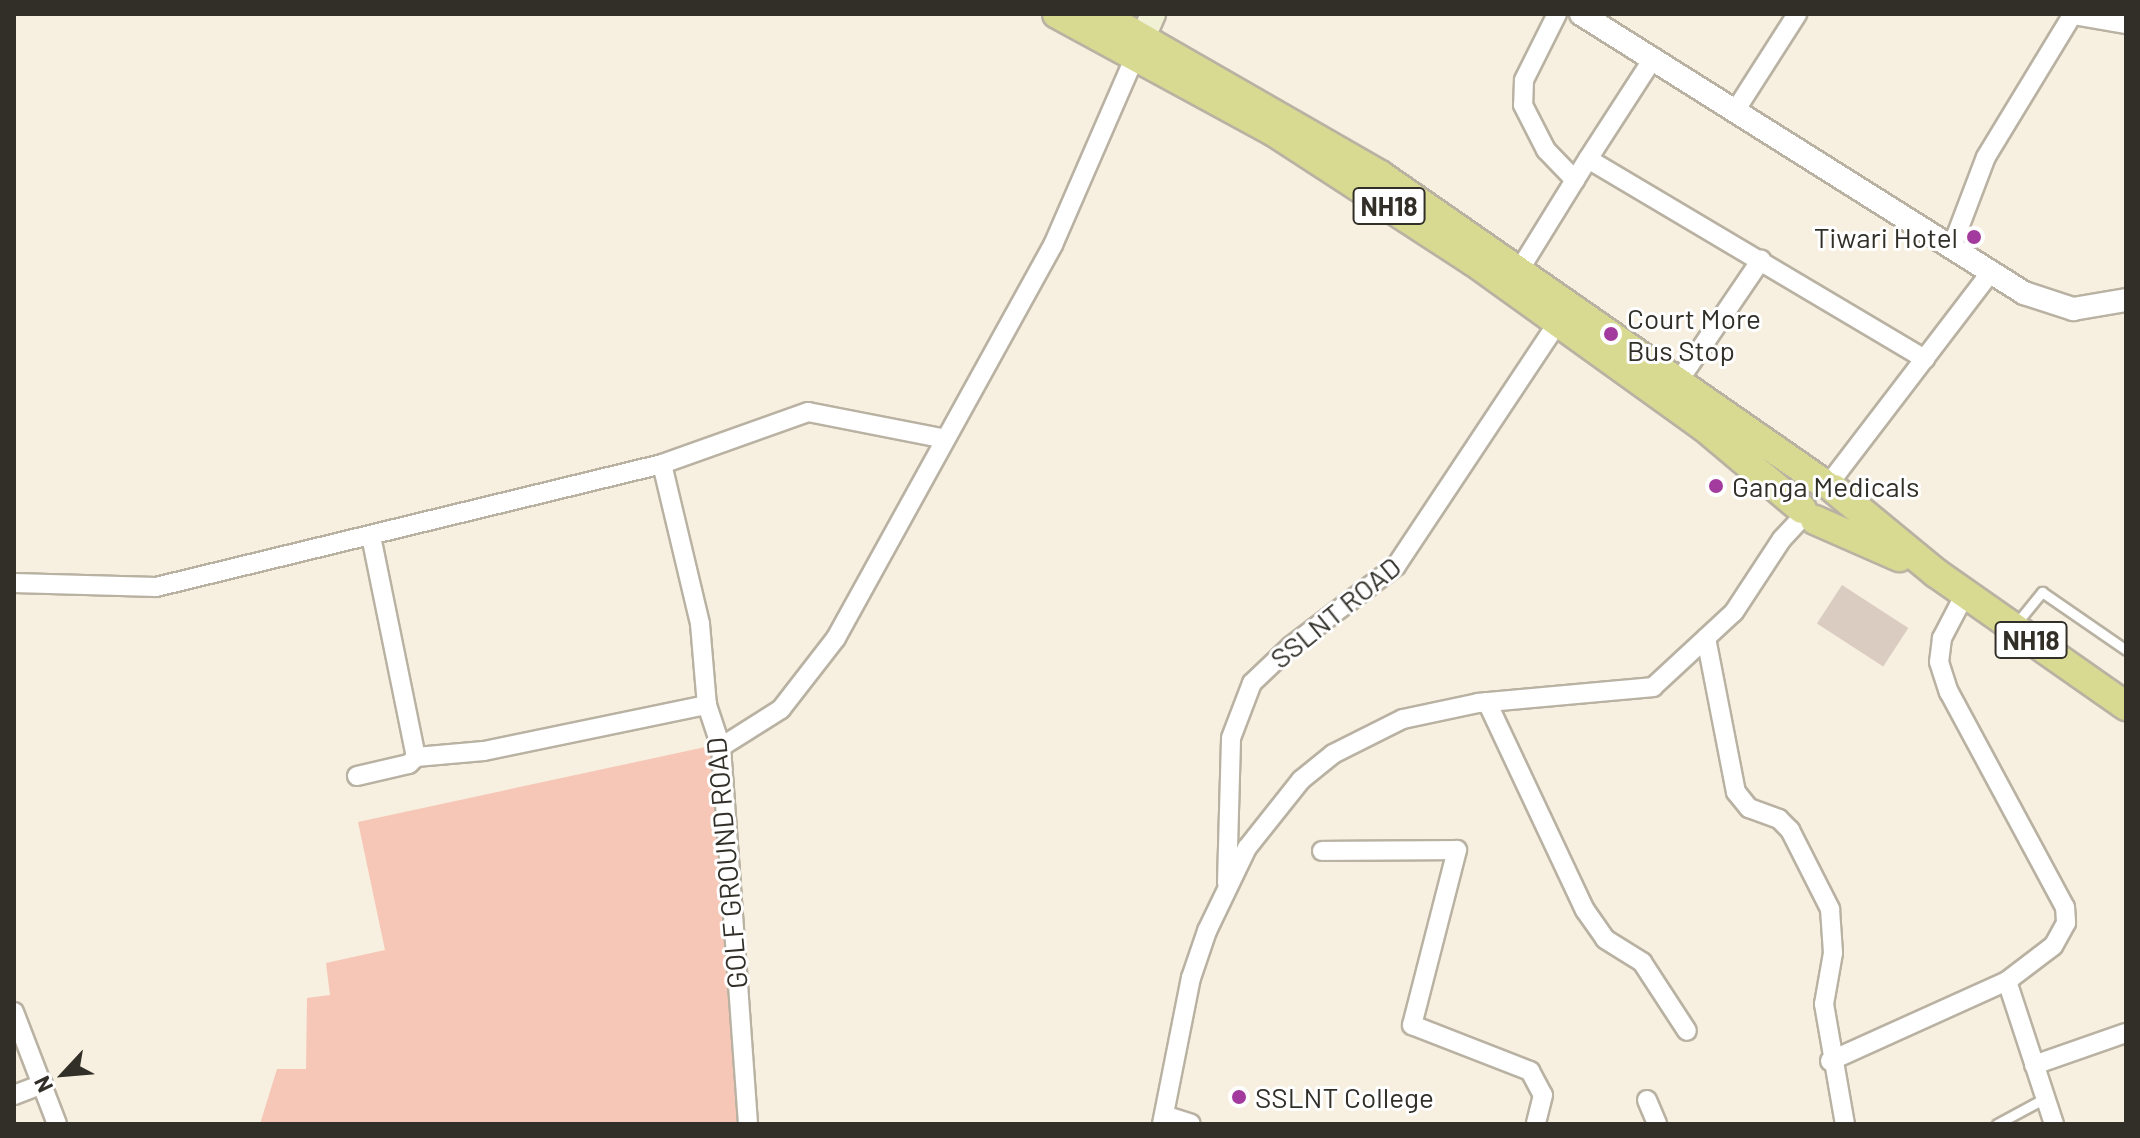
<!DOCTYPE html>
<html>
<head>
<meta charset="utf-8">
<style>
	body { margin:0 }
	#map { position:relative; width:2140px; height:1138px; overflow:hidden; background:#f7efdf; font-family:Barlow,sans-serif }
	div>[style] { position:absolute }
	.green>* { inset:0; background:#f6c7b6 }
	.building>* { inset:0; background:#daccc0; transform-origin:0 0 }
	.roads { filter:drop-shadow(2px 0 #b9b2a3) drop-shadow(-2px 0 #b9b2a3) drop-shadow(0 2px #b9b2a3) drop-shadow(0 -2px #b9b2a3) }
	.service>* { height:9px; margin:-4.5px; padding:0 4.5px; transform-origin:4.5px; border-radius:4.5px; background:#fff }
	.minor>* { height:18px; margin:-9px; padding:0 9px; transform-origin:9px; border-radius:9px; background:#fff }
	.tertiary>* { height:22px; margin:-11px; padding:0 11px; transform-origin:11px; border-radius:11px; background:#fff }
	.secondary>* { height:24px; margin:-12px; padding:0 12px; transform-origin:12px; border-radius:12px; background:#f1f1d6 }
	.trunk>* { height:28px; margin:-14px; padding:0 14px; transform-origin:14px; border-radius:14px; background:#d8da92 }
	.dots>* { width:22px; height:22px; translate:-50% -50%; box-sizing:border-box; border:4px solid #fff; border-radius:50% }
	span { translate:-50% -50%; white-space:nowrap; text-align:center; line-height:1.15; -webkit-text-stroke:6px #fff; paint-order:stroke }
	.shield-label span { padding:2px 6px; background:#fff; border:2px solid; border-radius:6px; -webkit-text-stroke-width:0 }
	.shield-label { font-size:26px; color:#312f28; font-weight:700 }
	.poi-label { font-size:28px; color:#312f28 }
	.right { translate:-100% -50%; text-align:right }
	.left { translate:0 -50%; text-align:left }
	.street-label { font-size:28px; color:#312f28 }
	.frame { position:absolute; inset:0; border:16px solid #312f28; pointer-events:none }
	.north { position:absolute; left:24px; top:1034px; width:80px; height:80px; -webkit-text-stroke:6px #fff; paint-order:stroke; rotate:244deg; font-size:22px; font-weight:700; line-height:32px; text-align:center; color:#312f28 }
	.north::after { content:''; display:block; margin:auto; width:28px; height:36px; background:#312f28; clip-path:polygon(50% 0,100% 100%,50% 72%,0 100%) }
</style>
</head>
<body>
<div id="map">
	<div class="green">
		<i style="clip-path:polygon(710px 746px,743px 1124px,260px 1124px,277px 1069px,306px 1069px,307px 998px,330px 995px,326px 963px,385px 950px,358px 822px)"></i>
	</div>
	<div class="building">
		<i style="left:1842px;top:585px;width:79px;height:46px;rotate:33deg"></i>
	</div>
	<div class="roads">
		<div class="service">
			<i style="left:2015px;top:625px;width:43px;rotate:-50.7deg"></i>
			<i style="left:2042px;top:592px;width:102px;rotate:34.6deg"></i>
			<i style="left:1997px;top:1124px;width:55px;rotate:-28.4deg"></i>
		</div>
		<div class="minor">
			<i style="left:1557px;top:14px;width:74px;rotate:116.6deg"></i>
			<i style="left:1524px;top:80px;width:25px;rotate:92deg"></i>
			<i style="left:1523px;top:105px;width:51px;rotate:62.9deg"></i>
			<i style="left:1546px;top:150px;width:42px;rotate:46deg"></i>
			<i style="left:2073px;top:15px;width:54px;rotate:9.6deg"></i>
			<i style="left:1737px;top:108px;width:112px;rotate:-57.4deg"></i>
			<i style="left:1588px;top:159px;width:121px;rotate:-57.1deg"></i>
			<i style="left:1951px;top:249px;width:98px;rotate:-69.2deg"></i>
			<i style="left:1986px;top:157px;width:167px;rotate:-58.7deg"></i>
			<i style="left:1520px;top:269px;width:129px;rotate:-58.3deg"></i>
			<i style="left:1588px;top:159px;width:392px;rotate:30.7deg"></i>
			<i style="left:1678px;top:382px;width:148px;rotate:-55.8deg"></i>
			<i style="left:662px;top:464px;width:164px;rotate:76.6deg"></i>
			<i style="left:700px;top:624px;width:81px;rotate:85.1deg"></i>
			<i style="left:707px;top:705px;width:44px;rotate:71.6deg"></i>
			<i style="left:721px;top:747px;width:378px;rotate:85.9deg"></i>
			<i style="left:1828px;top:485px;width:267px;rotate:-52.6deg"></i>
			<i style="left:371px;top:536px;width:226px;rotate:78.5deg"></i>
			<i style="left:14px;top:583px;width:142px;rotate:1.6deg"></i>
			<i style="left:156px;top:587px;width:521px;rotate:-13.66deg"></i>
			<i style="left:662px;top:464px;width:155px;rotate:-19.6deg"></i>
			<i style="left:808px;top:412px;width:140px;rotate:11.1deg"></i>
			<i style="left:1965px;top:594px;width:50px;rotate:117.6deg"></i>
			<i style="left:1942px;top:638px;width:24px;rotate:97deg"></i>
			<i style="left:1939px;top:662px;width:32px;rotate:72deg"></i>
			<i style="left:1949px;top:692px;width:244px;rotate:61.7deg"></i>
			<i style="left:2065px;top:907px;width:16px;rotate:86deg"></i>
			<i style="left:2066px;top:923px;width:26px;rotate:119deg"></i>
			<i style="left:2053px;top:946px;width:58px;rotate:142.7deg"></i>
			<i style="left:2007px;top:981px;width:151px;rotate:71.8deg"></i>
			<i style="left:1706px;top:638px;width:157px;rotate:79deg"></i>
			<i style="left:1736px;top:792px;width:21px;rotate:51deg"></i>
			<i style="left:1749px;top:808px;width:32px;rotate:20deg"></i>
			<i style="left:1779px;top:819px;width:16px;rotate:45deg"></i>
			<i style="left:1790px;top:830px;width:89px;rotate:63.1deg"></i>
			<i style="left:1830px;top:909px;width:44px;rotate:86.1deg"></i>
			<i style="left:1833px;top:953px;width:52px;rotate:100deg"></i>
			<i style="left:1824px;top:1004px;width:122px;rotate:80.1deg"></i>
			<i style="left:1487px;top:702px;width:230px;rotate:64.8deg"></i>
			<i style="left:1585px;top:910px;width:35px;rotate:55deg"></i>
			<i style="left:1605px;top:939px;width:44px;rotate:31.9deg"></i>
			<i style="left:1642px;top:962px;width:82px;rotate:56.9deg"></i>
			<i style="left:721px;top:747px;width:71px;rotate:-32.3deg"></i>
			<i style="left:781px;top:709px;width:90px;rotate:-52.2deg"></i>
			<i style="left:836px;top:638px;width:449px;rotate:-61.1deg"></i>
			<i style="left:1053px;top:245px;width:206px;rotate:-66.5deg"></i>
			<i style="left:357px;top:776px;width:53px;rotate:-13deg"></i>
			<i style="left:409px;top:764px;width:10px;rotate:-45deg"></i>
			<i style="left:416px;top:757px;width:68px;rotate:-5deg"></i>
			<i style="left:484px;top:751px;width:228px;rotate:-11.7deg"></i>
			<i style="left:1322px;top:851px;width:135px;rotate:-0.4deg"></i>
			<i style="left:1457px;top:850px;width:181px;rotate:104.4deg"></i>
			<i style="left:1412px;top:1025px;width:127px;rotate:21.3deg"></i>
			<i style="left:1530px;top:1071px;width:27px;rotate:62deg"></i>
			<i style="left:1543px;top:1095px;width:30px;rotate:104deg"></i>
			<i style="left:1227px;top:883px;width:145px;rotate:-88.4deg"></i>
			<i style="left:1231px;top:738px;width:59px;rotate:-69.1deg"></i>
			<i style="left:1252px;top:683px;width:54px;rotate:-43.5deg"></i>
			<i style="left:1291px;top:646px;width:132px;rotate:-37.3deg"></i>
			<i style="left:1396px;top:566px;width:304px;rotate:-56.4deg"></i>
			<i style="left:14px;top:1012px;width:120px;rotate:69deg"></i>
			<i style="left:1830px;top:1061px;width:194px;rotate:-24.3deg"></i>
			<i style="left:2034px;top:1065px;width:97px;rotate:-19.2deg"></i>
			<i style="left:14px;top:1095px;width:31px;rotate:-21deg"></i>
			<i style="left:1647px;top:1100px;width:26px;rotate:67deg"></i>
			<i style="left:1164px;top:1115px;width:28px;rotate:18deg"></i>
			<i style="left:1162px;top:1124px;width:149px;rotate:-78.8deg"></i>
			<i style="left:1191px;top:978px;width:50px;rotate:-71.2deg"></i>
			<i style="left:1207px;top:931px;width:92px;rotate:-64.3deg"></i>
			<i style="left:1247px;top:848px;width:87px;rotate:-51.5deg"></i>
			<i style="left:1301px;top:780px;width:41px;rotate:-39.1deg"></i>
			<i style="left:1333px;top:754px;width:78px;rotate:-26.6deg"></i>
			<i style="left:1403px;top:719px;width:77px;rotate:-12deg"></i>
			<i style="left:1478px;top:703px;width:176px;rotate:-5.2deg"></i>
			<i style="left:1653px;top:687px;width:110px;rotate:-42.8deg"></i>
			<i style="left:1734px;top:612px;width:87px;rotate:-56.7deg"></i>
			<i style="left:1782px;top:539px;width:34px;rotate:-47deg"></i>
		</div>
		<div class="tertiary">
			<i style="left:1581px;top:14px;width:524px;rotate:32.2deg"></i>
			<i style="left:2024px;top:293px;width:52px;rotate:18.1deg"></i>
			<i style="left:2073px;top:309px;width:54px;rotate:-9.6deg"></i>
		</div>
		<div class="secondary">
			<i style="left:1135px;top:56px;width:46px;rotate:-66.8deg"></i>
		</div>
		<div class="trunk">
			<i style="left:1057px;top:14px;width:247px;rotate:28.5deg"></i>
			<i style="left:1274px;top:132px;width:237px;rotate:33deg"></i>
			<i style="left:1473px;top:261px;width:283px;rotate:35.7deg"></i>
			<i style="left:1703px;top:426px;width:129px;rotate:40deg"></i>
			<i style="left:1100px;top:14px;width:323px;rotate:29.9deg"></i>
			<i style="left:1380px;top:175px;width:540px;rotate:34.81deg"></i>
			<i style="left:1834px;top:489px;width:132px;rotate:39.5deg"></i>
			<i style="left:1936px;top:573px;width:232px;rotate:35deg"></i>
			<i style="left:1815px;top:520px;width:92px;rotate:23.8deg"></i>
		</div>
	</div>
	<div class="dots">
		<i style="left:1974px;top:237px;background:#a33b9e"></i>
		<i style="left:1611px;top:334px;background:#a33b9e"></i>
		<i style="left:1716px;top:486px;background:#a33b9e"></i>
		<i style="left:1239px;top:1097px;background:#a33b9e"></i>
	</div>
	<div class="shield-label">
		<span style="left:1389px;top:206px">NH18</span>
		<span style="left:2031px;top:640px">NH18</span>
	</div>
	<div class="poi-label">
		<span class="right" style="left:1958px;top:237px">Tiwari Hotel</span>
		<span class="left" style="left:1627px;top:334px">Court More<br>Bus Stop</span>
		<span class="left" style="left:1732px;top:486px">Ganga Medicals</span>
		<span class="left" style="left:1255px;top:1097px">SSLNT College</span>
	</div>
	<div class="street-label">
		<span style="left:1335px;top:612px;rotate:-39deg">SSLNT ROAD</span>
		<span style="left:726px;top:863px;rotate:-95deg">GOLF GROUND ROAD</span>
	</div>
	<div class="frame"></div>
	<div class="north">N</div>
</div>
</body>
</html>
